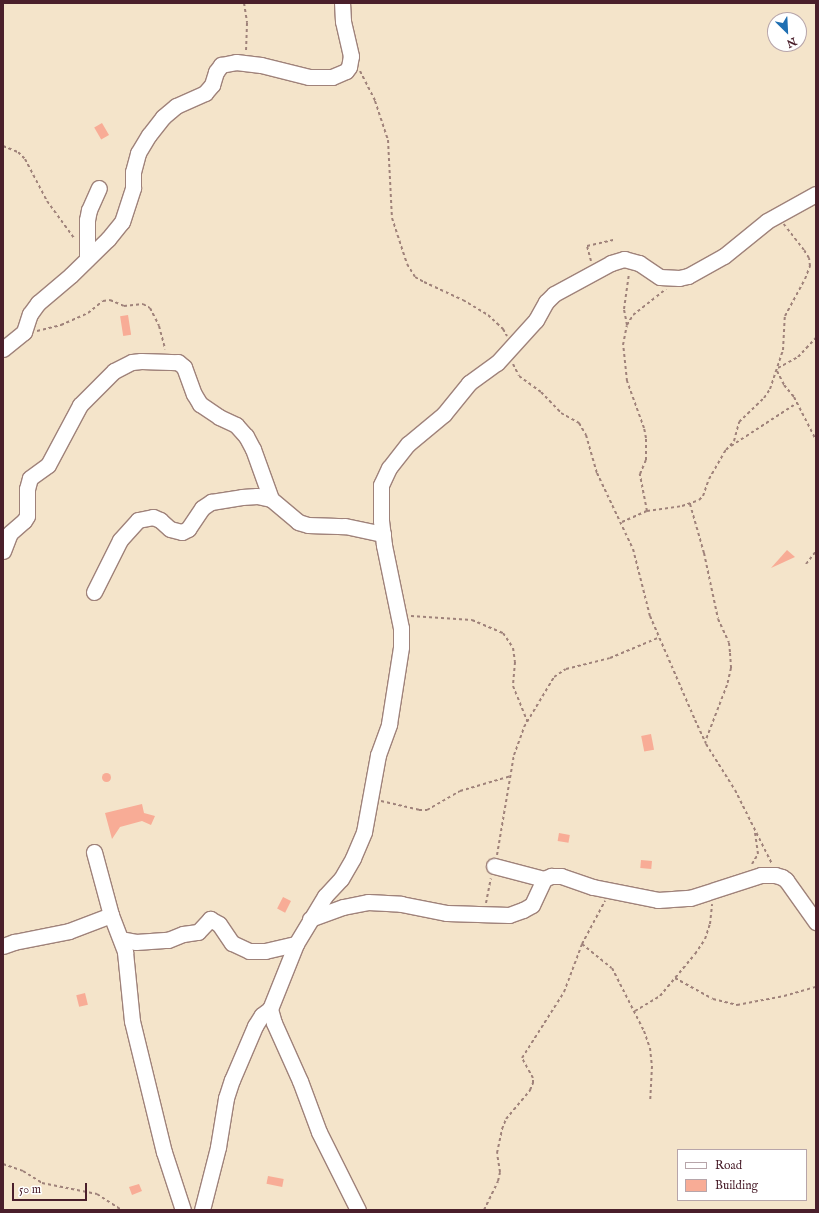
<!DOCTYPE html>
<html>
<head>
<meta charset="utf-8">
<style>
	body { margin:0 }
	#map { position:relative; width:819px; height:1213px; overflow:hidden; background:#f4e4ca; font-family:"IM FELL English",serif }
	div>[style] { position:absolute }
	.building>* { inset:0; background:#f8ac96; transform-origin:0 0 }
	.round { border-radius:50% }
	.path>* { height:2px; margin-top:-1px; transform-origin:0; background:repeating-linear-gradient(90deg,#9f827a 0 3px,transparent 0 6px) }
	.roads { filter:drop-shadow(1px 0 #9f827a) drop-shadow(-1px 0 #9f827a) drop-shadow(0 1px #9f827a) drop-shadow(0 -1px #9f827a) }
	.minor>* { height:15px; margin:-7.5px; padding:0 7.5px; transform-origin:7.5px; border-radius:7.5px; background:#fff }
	span { translate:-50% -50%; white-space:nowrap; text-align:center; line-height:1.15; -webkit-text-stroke:3px #fff; paint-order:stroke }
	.frame { position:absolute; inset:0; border:4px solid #4a1f2b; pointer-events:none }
	.legend { position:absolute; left:677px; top:1149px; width:130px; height:52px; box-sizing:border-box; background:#fff; border:1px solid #b7a5aa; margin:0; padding:5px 7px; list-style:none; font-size:12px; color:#4a1f2b }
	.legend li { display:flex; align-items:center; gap:8px; height:20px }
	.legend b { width:20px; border:1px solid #b7a5aa }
	.north { position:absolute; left:767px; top:12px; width:40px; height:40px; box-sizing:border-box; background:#fff; border:1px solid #b7a5aa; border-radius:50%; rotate:156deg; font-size:11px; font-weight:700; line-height:16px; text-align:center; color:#4a1f2b }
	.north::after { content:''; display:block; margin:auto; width:14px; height:18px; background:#1f6fb2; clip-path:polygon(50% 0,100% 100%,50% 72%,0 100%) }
	.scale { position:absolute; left:12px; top:1183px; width:75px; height:18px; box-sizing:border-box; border:2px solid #4a1f2b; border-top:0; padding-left:5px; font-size:12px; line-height:14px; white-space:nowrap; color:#4a1f2b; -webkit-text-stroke:3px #fff; paint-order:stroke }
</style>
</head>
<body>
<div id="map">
	<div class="building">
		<i style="left:102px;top:123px;width:14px;height:9px;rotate:60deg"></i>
		<i style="left:128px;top:315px;width:20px;height:8px;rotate:81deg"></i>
		<i style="clip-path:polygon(787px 550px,795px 557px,771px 568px)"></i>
		<i style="left:651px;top:734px;width:16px;height:10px;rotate:79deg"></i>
		<i class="round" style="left:101.5px;top:772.5px;width:9px;height:9px"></i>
		<i style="clip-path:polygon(142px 804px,144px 813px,155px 816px,151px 825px,142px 821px,120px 827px,112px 839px,105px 813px)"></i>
		<i style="left:559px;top:833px;width:11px;height:8px;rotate:10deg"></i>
		<i style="left:641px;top:860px;width:11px;height:8px;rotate:5deg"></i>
		<i style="left:283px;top:897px;width:9px;height:13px;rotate:27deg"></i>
		<i style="left:85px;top:993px;width:12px;height:9px;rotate:76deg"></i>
		<i style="left:268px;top:1176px;width:16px;height:8px;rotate:11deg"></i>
		<i style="clip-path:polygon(139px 1184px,142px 1191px,132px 1195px,129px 1187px)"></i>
	</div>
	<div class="path">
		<i style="left:244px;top:3px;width:20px;rotate:81deg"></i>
		<i style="left:247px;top:23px;width:29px;rotate:92deg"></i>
		<i style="left:360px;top:71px;width:34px;rotate:63deg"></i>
		<i style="left:375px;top:101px;width:41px;rotate:71.6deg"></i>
		<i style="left:388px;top:140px;width:78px;rotate:87.1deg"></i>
		<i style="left:392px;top:218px;width:48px;rotate:71.9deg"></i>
		<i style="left:407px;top:264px;width:15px;rotate:58deg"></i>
		<i style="left:415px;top:277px;width:10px;rotate:29deg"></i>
		<i style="left:424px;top:282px;width:43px;rotate:24.8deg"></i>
		<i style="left:463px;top:300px;width:29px;rotate:31deg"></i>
		<i style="left:488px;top:315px;width:21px;rotate:43deg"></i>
		<i style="left:503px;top:329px;width:8px;rotate:60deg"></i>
		<i style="left:3px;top:146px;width:16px;rotate:22deg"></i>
		<i style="left:18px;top:152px;width:10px;rotate:45deg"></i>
		<i style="left:25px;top:159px;width:47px;rotate:62.4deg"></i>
		<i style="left:47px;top:201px;width:46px;rotate:53.9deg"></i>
		<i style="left:591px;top:261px;width:16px;rotate:-105deg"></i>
		<i style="left:587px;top:246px;width:28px;rotate:-13deg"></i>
		<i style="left:627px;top:325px;width:16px;rotate:-101deg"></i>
		<i style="left:624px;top:309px;width:36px;rotate:-82deg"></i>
		<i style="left:37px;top:331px;width:25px;rotate:-14deg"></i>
		<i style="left:61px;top:325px;width:30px;rotate:-24deg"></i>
		<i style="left:88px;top:313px;width:19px;rotate:-39deg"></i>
		<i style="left:103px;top:301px;width:7px;rotate:-8deg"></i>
		<i style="left:110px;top:300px;width:15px;rotate:23deg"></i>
		<i style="left:124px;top:306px;width:19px;rotate:-6deg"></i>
		<i style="left:143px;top:304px;width:8px;rotate:30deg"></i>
		<i style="left:150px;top:308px;width:20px;rotate:63deg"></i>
		<i style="left:159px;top:326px;width:24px;rotate:75deg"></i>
		<i style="left:513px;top:364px;width:13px;rotate:63deg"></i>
		<i style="left:519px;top:376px;width:27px;rotate:36deg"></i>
		<i style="left:541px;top:392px;width:29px;rotate:46deg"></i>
		<i style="left:561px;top:413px;width:21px;rotate:29deg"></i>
		<i style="left:579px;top:423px;width:14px;rotate:60deg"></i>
		<i style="left:586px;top:435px;width:40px;rotate:74deg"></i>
		<i style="left:597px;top:473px;width:84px;rotate:64.7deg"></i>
		<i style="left:633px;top:549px;width:69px;rotate:75.8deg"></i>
		<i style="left:650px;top:616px;width:113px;rotate:66.6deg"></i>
		<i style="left:695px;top:720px;width:26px;rotate:65deg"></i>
		<i style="left:706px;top:744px;width:54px;rotate:57.8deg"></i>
		<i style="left:735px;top:790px;width:83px;rotate:63.4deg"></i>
		<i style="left:778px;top:368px;width:23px;rotate:-29deg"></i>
		<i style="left:798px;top:357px;width:26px;rotate:-47deg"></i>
		<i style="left:777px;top:371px;width:16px;rotate:63deg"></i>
		<i style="left:784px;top:385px;width:16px;rotate:50deg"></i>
		<i style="left:794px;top:397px;width:48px;rotate:62.9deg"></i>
		<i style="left:731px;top:446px;width:79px;rotate:-33.1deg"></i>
		<i style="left:690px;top:504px;width:51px;rotate:74.1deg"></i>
		<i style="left:704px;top:553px;width:67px;rotate:78deg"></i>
		<i style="left:718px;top:619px;width:26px;rotate:65deg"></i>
		<i style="left:729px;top:643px;width:10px;rotate:84deg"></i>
		<i style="left:730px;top:653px;width:15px;rotate:86deg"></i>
		<i style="left:731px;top:668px;width:17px;rotate:103deg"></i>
		<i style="left:727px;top:685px;width:61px;rotate:111.1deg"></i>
		<i style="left:647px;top:511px;width:38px;rotate:-101deg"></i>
		<i style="left:640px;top:474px;width:15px;rotate:-67deg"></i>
		<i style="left:646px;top:460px;width:22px;rotate:-90deg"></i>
		<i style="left:646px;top:438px;width:10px;rotate:-101deg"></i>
		<i style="left:644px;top:428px;width:50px;rotate:-109.9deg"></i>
		<i style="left:627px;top:381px;width:36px;rotate:-96deg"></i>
		<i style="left:623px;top:345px;width:20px;rotate:-79deg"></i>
		<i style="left:627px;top:325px;width:12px;rotate:-59deg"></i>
		<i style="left:633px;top:315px;width:42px;rotate:-38.2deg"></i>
		<i style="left:622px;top:522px;width:27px;rotate:-24deg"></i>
		<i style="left:647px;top:511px;width:35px;rotate:-8deg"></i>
		<i style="left:682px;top:506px;width:18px;rotate:-19deg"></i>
		<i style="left:699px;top:500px;width:6px;rotate:-45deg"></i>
		<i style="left:703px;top:496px;width:18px;rotate:-71deg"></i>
		<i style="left:709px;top:479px;width:34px;rotate:-60deg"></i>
		<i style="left:726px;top:450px;width:12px;rotate:-48deg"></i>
		<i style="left:734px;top:441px;width:20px;rotate:-75deg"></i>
		<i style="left:739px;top:422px;width:35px;rotate:-44deg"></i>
		<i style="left:764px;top:398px;width:11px;rotate:-56deg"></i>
		<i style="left:770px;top:389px;width:41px;rotate:-71.6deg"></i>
		<i style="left:783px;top:350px;width:34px;rotate:-87deg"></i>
		<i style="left:785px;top:316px;width:42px;rotate:-61.6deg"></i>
		<i style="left:805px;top:279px;width:14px;rotate:-69deg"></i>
		<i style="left:810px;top:266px;width:8px;rotate:-97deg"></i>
		<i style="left:809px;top:258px;width:9px;rotate:-122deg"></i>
		<i style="left:804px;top:250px;width:33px;rotate:-128deg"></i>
		<i style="left:806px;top:564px;width:16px;rotate:-52deg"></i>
		<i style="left:411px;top:616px;width:61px;rotate:3.8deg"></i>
		<i style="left:472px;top:620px;width:34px;rotate:23deg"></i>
		<i style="left:503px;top:633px;width:18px;rotate:56deg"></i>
		<i style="left:513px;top:648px;width:14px;rotate:82deg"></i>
		<i style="left:515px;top:662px;width:24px;rotate:95deg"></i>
		<i style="left:513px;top:686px;width:38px;rotate:68deg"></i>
		<i style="left:381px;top:801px;width:39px;rotate:13deg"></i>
		<i style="left:419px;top:810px;width:8px"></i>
		<i style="left:427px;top:810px;width:38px;rotate:-30deg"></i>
		<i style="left:460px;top:791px;width:53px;rotate:-16.4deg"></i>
		<i style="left:497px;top:855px;width:101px;rotate:-80.4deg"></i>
		<i style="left:514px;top:755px;width:30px;rotate:-70deg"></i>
		<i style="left:524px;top:727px;width:58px;rotate:-59deg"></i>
		<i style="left:554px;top:677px;width:14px;rotate:-34deg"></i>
		<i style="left:566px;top:669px;width:45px;rotate:-14deg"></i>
		<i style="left:610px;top:658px;width:54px;rotate:-22.8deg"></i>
		<i style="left:752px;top:864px;width:12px;rotate:-59deg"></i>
		<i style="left:758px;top:854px;width:22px;rotate:-98deg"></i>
		<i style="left:486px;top:903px;width:25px;rotate:-79deg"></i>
		<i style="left:582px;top:944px;width:38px;rotate:39deg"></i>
		<i style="left:612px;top:968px;width:71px;rotate:63.1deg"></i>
		<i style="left:644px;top:1031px;width:18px;rotate:71deg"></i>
		<i style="left:650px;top:1048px;width:18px;rotate:84deg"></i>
		<i style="left:652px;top:1066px;width:34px;rotate:93deg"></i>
		<i style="left:675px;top:978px;width:43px;rotate:28.9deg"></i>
		<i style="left:713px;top:999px;width:25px;rotate:14deg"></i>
		<i style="left:737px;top:1005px;width:48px;rotate:-10.8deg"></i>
		<i style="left:784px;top:996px;width:33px;rotate:-16deg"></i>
		<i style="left:635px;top:1011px;width:29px;rotate:-31deg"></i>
		<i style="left:660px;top:996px;width:55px;rotate:-50.2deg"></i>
		<i style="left:695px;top:954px;width:18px;rotate:-56deg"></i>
		<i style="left:705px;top:939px;width:16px;rotate:-72deg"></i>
		<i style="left:710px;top:924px;width:20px;rotate:-84deg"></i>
		<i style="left:3px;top:1164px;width:21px;rotate:19deg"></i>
		<i style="left:23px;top:1171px;width:22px;rotate:32deg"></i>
		<i style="left:42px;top:1183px;width:56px;rotate:11.3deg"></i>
		<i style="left:97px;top:1194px;width:30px;rotate:33deg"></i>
		<i style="left:484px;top:1210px;width:32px;rotate:-64deg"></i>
		<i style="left:498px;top:1181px;width:9px;rotate:-77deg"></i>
		<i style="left:500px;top:1172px;width:19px;rotate:-99deg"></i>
		<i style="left:497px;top:1153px;width:25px;rotate:-78deg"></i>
		<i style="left:502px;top:1129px;width:11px;rotate:-68deg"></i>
		<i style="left:506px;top:1119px;width:38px;rotate:-50deg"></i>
		<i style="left:530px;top:1090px;width:8px;rotate:-67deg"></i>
		<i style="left:533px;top:1083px;width:5px;rotate:-90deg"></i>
		<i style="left:533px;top:1078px;width:23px;rotate:-119deg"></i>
		<i style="left:522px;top:1058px;width:78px;rotate:-57.5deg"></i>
		<i style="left:564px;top:992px;width:51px;rotate:-69.4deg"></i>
		<i style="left:582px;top:944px;width:49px;rotate:-61.9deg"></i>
	</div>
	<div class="roads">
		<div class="minor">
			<i style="left:87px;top:259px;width:39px;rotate:-90deg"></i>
			<i style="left:87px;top:220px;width:10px;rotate:-79deg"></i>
			<i style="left:89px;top:210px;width:24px;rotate:-66deg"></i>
			<i style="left:3px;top:349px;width:27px;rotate:-39deg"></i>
			<i style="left:24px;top:332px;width:19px;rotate:-72deg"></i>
			<i style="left:30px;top:314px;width:14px;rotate:-54deg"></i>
			<i style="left:38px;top:303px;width:43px;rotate:-40.3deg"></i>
			<i style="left:71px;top:275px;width:52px;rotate:-44.2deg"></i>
			<i style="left:108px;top:239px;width:22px;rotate:-51deg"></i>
			<i style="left:122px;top:222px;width:36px;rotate:-72deg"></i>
			<i style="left:133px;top:188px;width:16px;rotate:-90deg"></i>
			<i style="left:133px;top:172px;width:20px;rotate:-75deg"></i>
			<i style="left:138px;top:153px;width:21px;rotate:-59deg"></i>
			<i style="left:149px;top:135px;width:23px;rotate:-52deg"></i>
			<i style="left:163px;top:117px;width:17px;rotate:-40deg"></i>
			<i style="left:176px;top:106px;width:32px;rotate:-24deg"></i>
			<i style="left:205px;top:93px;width:11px;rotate:-49deg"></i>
			<i style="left:212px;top:85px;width:14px;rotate:-73deg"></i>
			<i style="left:216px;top:72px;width:9px;rotate:-54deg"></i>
			<i style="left:221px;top:65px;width:15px;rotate:-11deg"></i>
			<i style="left:236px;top:62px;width:25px;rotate:7deg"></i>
			<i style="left:261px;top:65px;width:49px;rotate:14deg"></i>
			<i style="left:309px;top:77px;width:23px"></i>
			<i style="left:332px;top:77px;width:15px;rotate:-23deg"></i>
			<i style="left:346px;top:71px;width:5px;rotate:-53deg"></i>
			<i style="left:349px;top:67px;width:11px;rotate:-80deg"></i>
			<i style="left:351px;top:56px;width:36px;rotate:-103deg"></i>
			<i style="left:343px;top:21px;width:18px;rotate:-93deg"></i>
			<i style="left:3px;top:551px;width:19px;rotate:-69deg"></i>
			<i style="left:10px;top:533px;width:18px;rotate:-41deg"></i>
			<i style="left:24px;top:521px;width:6px;rotate:-59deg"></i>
			<i style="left:27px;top:516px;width:27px;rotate:-90deg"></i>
			<i style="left:27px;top:489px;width:11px;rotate:-75deg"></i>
			<i style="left:30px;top:478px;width:22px;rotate:-36deg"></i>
			<i style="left:48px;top:465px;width:68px;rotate:-61.9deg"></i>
			<i style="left:80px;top:405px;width:48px;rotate:-45deg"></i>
			<i style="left:114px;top:371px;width:20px;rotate:-27deg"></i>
			<i style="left:132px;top:362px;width:9px;rotate:-6deg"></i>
			<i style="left:141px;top:361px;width:37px;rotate:2deg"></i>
			<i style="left:178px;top:362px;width:8px;rotate:40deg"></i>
			<i style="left:184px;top:367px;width:29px;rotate:70deg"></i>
			<i style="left:194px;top:394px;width:12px;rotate:59deg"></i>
			<i style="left:200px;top:404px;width:23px;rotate:34deg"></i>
			<i style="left:219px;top:417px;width:19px;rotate:25deg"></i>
			<i style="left:236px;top:425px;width:15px;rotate:48deg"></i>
			<i style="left:246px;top:436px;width:15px;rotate:62deg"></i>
			<i style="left:253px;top:449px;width:53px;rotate:70.2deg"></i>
			<i style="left:271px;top:499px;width:35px;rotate:40deg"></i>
			<i style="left:298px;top:522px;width:10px;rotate:17deg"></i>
			<i style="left:308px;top:525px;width:37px;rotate:2deg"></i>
			<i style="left:345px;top:526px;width:39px;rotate:12deg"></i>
			<i style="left:94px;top:592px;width:58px;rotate:-63.4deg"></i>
			<i style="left:120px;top:540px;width:27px;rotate:-48deg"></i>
			<i style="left:138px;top:520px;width:15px;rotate:-11deg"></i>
			<i style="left:153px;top:517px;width:8px;rotate:23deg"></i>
			<i style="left:160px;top:520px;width:13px;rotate:42deg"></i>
			<i style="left:170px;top:529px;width:12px;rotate:14deg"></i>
			<i style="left:182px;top:532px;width:7px;rotate:-27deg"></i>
			<i style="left:188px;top:529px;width:25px;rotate:-56deg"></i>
			<i style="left:202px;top:508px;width:11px;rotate:-34deg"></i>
			<i style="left:211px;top:502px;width:31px;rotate:-9deg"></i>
			<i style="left:242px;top:497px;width:15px;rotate:-4deg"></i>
			<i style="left:257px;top:496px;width:14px;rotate:12deg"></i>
			<i style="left:94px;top:852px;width:65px;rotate:74.9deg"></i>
			<i style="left:111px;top:915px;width:40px;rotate:69deg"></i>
			<i style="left:125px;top:952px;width:69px;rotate:84.2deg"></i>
			<i style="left:132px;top:1021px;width:135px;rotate:76.3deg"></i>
			<i style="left:164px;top:1152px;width:61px;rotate:71.9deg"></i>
			<i style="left:494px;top:866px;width:52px;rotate:14.6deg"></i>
			<i style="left:310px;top:919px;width:35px;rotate:-20deg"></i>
			<i style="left:343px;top:907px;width:25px;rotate:-11deg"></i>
			<i style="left:368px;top:902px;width:33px;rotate:3deg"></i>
			<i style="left:401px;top:904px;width:47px;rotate:11.1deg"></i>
			<i style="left:447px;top:913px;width:62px;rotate:1.8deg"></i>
			<i style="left:509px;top:915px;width:15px;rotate:-20deg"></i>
			<i style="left:523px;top:910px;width:10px;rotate:-29deg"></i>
			<i style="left:532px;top:905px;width:29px;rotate:-65deg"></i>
			<i style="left:544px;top:879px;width:8px;rotate:-23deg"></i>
			<i style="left:551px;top:876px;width:10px"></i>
			<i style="left:561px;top:876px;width:34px;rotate:19deg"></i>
			<i style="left:593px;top:887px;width:66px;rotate:11.3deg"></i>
			<i style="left:658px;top:900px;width:32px;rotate:-4deg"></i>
			<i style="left:690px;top:898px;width:75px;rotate:-17.9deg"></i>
			<i style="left:761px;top:875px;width:14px"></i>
			<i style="left:775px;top:875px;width:7px;rotate:16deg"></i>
			<i style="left:782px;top:877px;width:5px;rotate:37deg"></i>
			<i style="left:786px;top:880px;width:52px;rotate:54.5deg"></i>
			<i style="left:121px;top:939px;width:15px;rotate:11deg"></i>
			<i style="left:136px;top:942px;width:32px;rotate:-4deg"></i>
			<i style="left:168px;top:940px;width:16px;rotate:-22deg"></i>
			<i style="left:183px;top:934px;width:15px;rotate:-8deg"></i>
			<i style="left:198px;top:932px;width:18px;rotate:-47deg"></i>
			<i style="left:210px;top:919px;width:10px;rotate:29deg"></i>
			<i style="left:219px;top:924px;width:23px;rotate:56deg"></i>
			<i style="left:232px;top:943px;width:19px;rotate:25deg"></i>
			<i style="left:249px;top:951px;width:16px"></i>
			<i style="left:265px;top:951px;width:32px;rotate:-13deg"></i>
			<i style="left:3px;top:946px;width:12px;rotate:-20deg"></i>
			<i style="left:14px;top:942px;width:56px;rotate:-11.3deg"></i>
			<i style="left:69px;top:931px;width:45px;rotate:-20.9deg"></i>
			<i style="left:202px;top:1210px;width:65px;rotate:-75.7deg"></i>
			<i style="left:218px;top:1147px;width:50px;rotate:-80.7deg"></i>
			<i style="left:226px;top:1098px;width:19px;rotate:-72deg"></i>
			<i style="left:232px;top:1080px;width:59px;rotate:-66.9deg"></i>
			<i style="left:255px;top:1026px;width:13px;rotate:-58deg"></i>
			<i style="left:262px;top:1015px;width:10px;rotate:-37deg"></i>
			<i style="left:358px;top:1210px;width:87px;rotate:-116.6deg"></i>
			<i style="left:319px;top:1132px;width:54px;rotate:-110.4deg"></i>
			<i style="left:300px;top:1081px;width:64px;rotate:-114.1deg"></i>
			<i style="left:274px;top:1023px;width:15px;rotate:-106deg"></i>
			<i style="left:270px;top:1009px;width:70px;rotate:-68.2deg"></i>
			<i style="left:296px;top:944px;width:56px;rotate:-58.9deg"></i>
			<i style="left:325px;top:896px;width:23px;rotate:-47deg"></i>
			<i style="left:341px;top:879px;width:24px;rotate:-60deg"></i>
			<i style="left:353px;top:858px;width:28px;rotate:-67deg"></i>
			<i style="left:364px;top:832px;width:78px;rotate:-79.7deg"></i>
			<i style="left:378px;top:755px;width:33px;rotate:-70deg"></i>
			<i style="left:389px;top:724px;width:78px;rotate:-81.1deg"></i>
			<i style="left:401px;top:647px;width:19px;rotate:-90deg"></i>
			<i style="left:401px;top:628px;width:85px;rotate:-101.6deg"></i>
			<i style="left:384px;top:545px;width:24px;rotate:-97deg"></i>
			<i style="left:381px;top:521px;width:36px;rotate:-90deg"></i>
			<i style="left:381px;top:485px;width:19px;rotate:-65deg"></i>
			<i style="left:389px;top:468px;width:31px;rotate:-52deg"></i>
			<i style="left:408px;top:444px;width:47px;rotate:-39.8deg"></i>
			<i style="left:444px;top:414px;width:40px;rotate:-51deg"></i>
			<i style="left:469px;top:383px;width:34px;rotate:-36deg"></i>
			<i style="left:497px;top:363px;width:58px;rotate:-47.8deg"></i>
			<i style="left:536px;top:320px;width:21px;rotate:-61deg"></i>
			<i style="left:546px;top:302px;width:11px;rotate:-45deg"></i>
			<i style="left:554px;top:294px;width:65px;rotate:-28.5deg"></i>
			<i style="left:611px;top:263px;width:14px;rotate:-17deg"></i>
			<i style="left:624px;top:259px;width:16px;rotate:15deg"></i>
			<i style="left:639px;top:263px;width:25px;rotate:34deg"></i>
			<i style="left:660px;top:277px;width:19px;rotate:3deg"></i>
			<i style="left:679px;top:278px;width:9px;rotate:-13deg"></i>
			<i style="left:688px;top:276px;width:41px;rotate:-29.1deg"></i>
			<i style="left:724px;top:256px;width:55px;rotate:-39.1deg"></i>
			<i style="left:767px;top:221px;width:56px;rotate:-28.9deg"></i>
		</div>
	</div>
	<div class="frame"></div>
	<ul class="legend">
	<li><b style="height:5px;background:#fff"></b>Road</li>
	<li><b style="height:11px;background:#f8ac96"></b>Building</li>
	</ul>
	<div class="north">N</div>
	<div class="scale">50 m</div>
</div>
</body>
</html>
